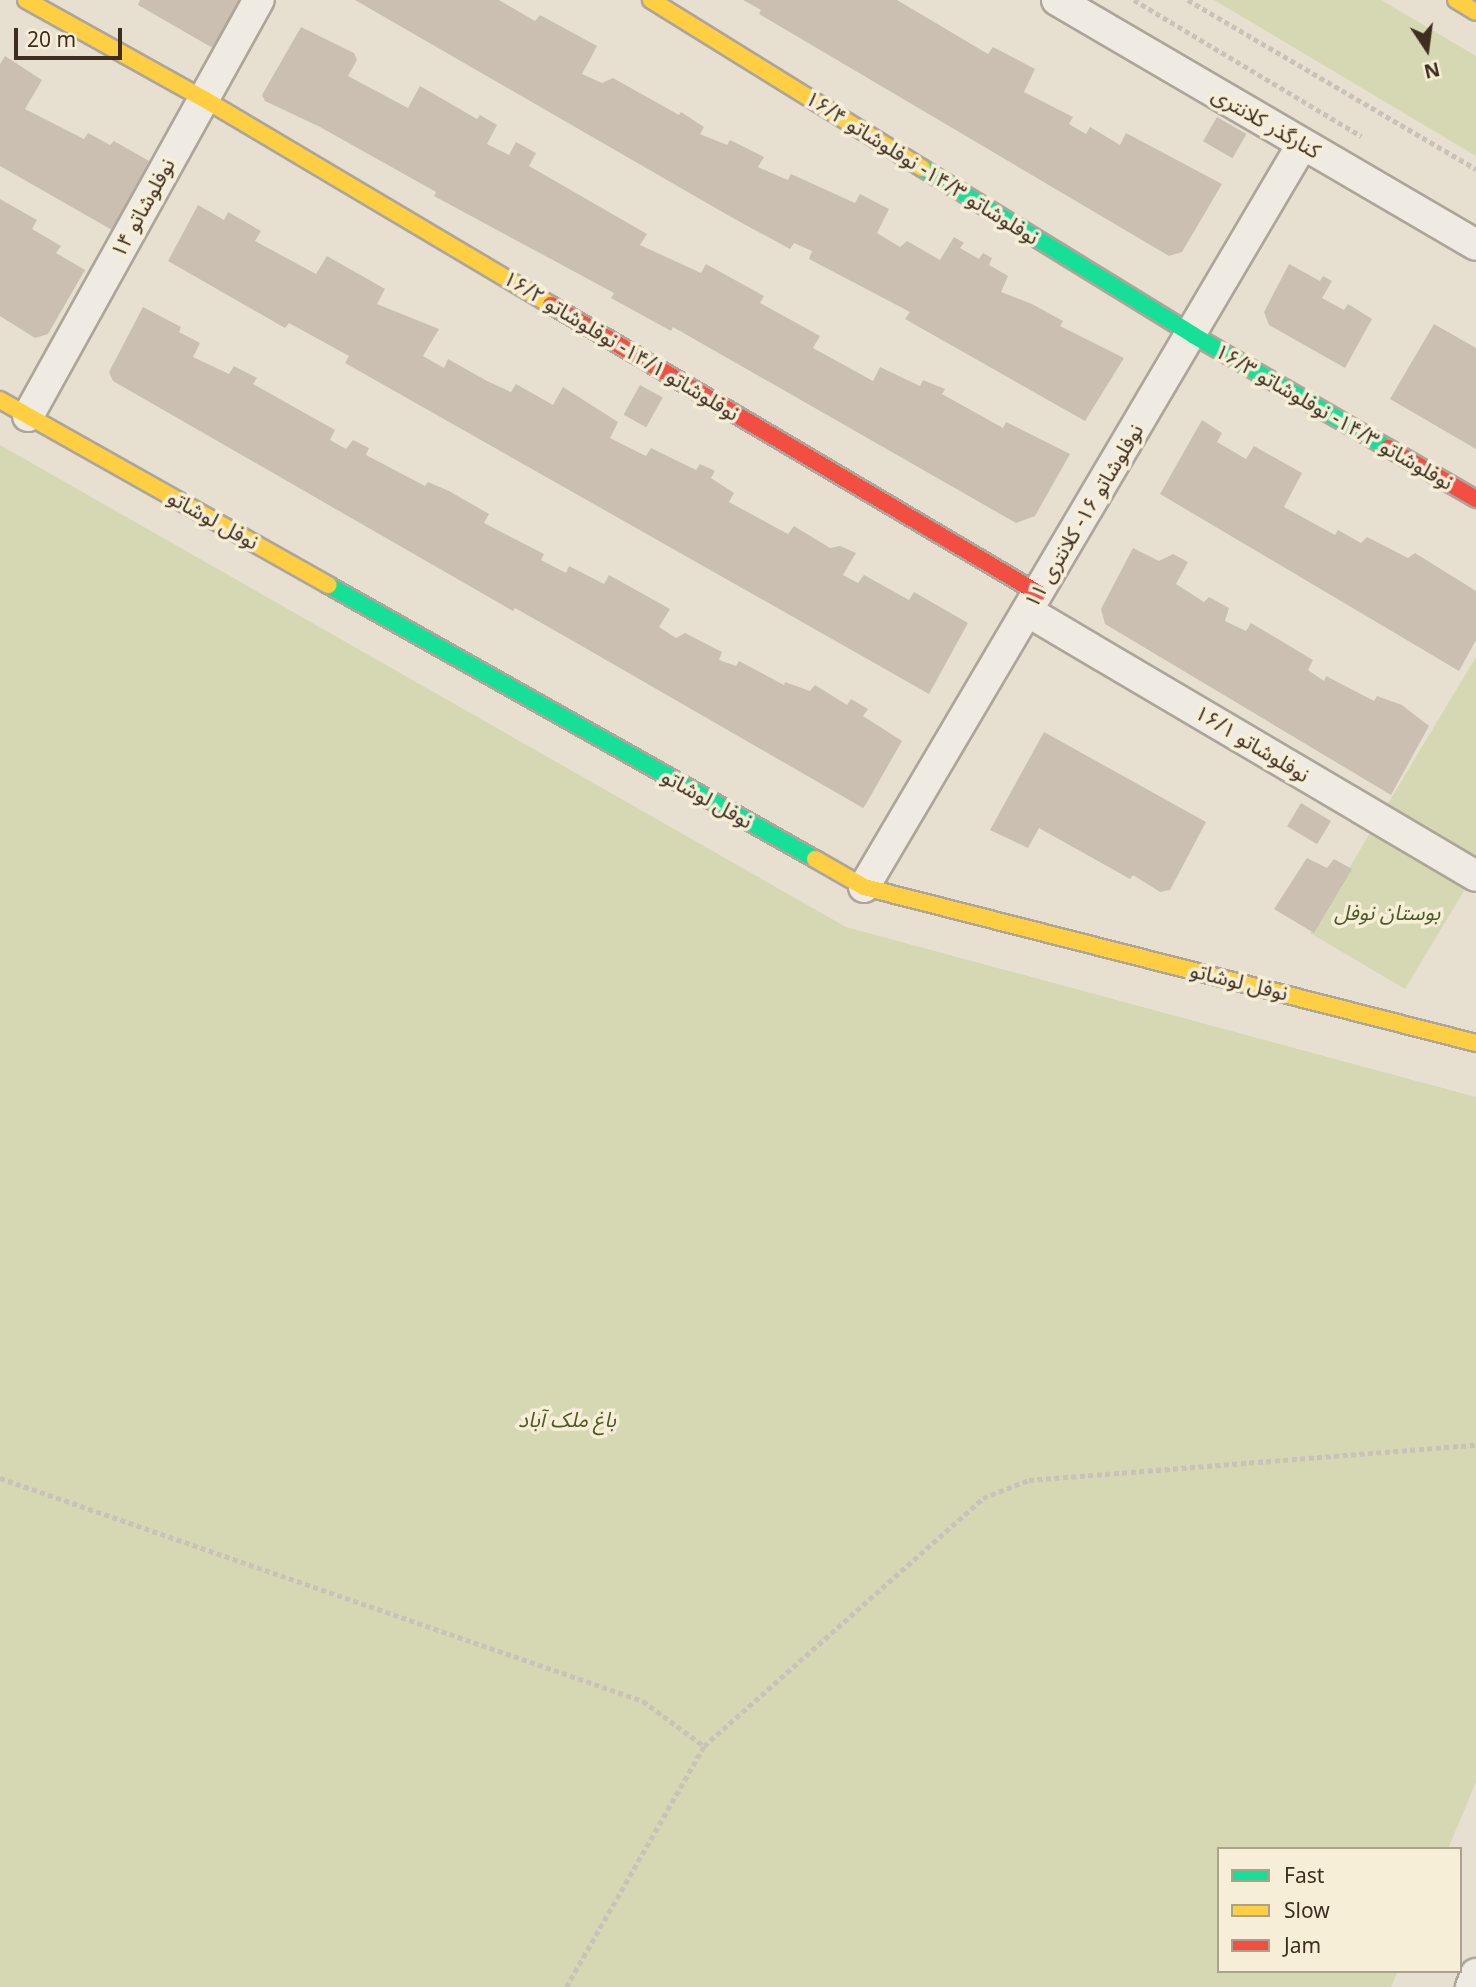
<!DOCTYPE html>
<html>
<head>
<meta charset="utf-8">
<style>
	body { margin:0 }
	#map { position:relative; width:1476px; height:1987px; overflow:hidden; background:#e7e0d1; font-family:Georgia,"Noto Sans Arabic",serif }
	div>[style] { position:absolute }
	.green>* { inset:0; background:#d6d7b3 }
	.building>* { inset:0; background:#cbbfb2; transform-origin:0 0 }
	.path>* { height:4.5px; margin-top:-2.25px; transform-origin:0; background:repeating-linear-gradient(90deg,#c8c2b9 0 5px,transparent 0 8.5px) }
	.roads { filter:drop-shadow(2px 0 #ada599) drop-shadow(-2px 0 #ada599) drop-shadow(0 2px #ada599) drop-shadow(0 -2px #ada599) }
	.street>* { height:30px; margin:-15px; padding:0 15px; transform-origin:15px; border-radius:15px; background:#efebe3 }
	.fast>* { height:16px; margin:-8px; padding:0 8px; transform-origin:8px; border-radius:8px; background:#16e098 }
	.slow>* { height:16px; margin:-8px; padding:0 8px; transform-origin:8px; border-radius:8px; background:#ffcf43 }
	.jam>* { height:16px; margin:-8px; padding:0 8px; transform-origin:8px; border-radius:8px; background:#f24e42 }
	span { translate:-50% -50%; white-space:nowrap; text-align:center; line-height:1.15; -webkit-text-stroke:7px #f7eed8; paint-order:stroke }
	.street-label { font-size:21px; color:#3d2e20 }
	.park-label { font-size:21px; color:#4d5a26; font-style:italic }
	.legend { position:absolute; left:1217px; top:1847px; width:245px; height:126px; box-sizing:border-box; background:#f7eed8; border:2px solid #ada18e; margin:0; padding:9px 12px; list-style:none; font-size:21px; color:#3d2e20 }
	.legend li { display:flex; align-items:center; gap:14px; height:35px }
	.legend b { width:35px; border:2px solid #ada18e }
	.north { position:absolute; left:1392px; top:14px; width:70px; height:70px; -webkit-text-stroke:5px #f7eed8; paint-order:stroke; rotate:167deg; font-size:19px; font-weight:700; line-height:28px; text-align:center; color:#3d2e20 }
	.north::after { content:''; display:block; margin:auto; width:24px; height:32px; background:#3d2e20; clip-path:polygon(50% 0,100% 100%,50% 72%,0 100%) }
	.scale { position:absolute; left:14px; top:28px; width:108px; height:32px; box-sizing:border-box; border:4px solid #3d2e20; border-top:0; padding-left:9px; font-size:21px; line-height:24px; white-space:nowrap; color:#3d2e20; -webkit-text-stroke:5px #f7eed8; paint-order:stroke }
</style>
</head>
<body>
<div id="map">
	<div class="green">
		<i style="clip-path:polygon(1214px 0,1381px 0,1476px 56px,1476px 156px)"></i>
		<i style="clip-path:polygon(0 445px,846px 927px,1476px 1097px,1476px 1782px,1448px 1849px,1219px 1849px,1219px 1971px,1398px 1971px,1391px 1987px,0 1987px)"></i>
		<i style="clip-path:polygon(1476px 657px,1476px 871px,1405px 989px,1310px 933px)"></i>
	</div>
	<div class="building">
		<i style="clip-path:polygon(140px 0,247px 0,218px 51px,138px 5px)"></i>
		<i style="clip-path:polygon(355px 0,499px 0,535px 21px,540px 15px,597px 46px,582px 74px,602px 83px,613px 78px,679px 115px,681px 112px,704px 127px,700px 134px,727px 145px,730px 140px,764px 157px,758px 167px,783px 178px,788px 180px,791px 174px,855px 203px,860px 194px,889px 209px,877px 233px,900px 247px,907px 241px,940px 260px,954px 237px,964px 243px,960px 248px,979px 259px,983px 253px,992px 258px,989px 265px,1008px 276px,1001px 292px,1032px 304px,1063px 321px,1060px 326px,1124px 358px,1085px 421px,905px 319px,910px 312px,809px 259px,812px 251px,794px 243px,790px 249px,731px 217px)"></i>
		<i style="clip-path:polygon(743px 0,897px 0,988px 54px,993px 47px,1035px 69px,1024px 92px,1073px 117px,1069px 124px,1086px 134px,1090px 127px,1120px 145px,1126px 133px,1222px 184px,1182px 252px,1169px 256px,759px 14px,761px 10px)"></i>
		<i style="clip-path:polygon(301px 27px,354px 53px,357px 60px,348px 76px,408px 108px,420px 86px,477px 119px,480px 115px,497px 125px,487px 144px,509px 155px,516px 142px,536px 153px,529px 166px,647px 234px,640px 245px,701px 273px,706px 264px,764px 296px,760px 303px,820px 336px,813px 348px,873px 381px,880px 367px,920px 386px,923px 380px,945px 389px,942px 394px,1003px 428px,1006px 422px,1070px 454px,1035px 516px,1016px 523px,673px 327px,671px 331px,611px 298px,614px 293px,434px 196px,436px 192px,320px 127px,265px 101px,262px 95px)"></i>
		<i style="clip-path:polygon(5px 56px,42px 80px,25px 109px,84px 139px,88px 133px,110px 145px,114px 141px,149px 161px,112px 230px,0 166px,0 64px)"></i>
		<i style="left:1217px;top:117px;width:34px;height:28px;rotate:30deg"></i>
		<i style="clip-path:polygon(0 199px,37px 220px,32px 229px,61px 246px,56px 253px,85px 270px,48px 334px,35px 338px,0 316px)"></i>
		<i style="clip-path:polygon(198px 205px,224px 220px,228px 212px,261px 231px,255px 241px,316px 274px,327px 256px,385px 289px,377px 304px,439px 329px,423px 356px,435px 363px,444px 368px,448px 359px,487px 381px,511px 392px,516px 384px,553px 405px,563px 387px,618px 422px,610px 438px,646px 456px,651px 448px,696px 470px,700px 464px,715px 471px,711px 478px,734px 493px,729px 502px,788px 534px,794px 526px,830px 548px,840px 546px,856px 553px,843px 575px,858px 583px,864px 575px,909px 600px,914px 592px,968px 623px,929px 694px,345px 363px,349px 356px,289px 323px,285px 328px,168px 261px)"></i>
		<i style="clip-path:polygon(1289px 264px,1320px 281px,1323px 276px,1332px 281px,1322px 298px,1344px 310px,1348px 304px,1372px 319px,1345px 368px,1269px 325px,1264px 312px)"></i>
		<i style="clip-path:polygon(143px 307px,181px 327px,179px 332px,200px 343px,193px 357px,229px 374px,234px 366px,257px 378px,253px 384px,335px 430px,330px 440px,346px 449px,353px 440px,369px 448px,366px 455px,425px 486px,428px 482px,449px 491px,489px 514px,484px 523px,544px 554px,541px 560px,566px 573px,569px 566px,604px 584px,609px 575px,670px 609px,659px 627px,676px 638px,685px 633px,722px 652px,719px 660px,736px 666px,739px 661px,784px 685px,785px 682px,810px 691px,815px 685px,847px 705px,851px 699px,868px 709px,863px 716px,902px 741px,866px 804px,863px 808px,573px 641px,515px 608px,513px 611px,113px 381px,109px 372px)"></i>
		<i style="clip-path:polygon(1434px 324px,1476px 348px,1476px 449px,1390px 399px)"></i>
		<i style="left:640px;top:385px;width:26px;height:34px;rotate:29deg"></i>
		<i style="clip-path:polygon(1202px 420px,1222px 433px,1217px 442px,1246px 459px,1254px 446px,1302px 473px,1284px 507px,1335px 535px,1338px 530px,1361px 543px,1367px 537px,1408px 558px,1415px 553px,1476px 591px,1476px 640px,1459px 671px,1160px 494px)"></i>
		<i style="clip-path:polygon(1133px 548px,1159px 561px,1173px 554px,1188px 562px,1176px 584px,1204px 602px,1209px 597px,1229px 608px,1225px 621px,1246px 631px,1251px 623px,1313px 660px,1308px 670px,1324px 681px,1326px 676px,1374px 701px,1377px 696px,1402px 705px,1429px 726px,1391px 795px,1105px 624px,1101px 609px)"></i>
		<i style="clip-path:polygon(1044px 732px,1206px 822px,1170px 890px,1160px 892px,1133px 875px,1130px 879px,1039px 828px,1028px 848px,990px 830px)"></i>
		<i style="left:1301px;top:803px;width:35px;height:27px;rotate:31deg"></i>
		<i style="clip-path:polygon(1307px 858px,1327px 868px,1334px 859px,1352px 869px,1314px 933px,1274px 909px)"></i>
	</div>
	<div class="path">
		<i style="left:1134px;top:0;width:265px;rotate:30.9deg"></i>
		<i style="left:1188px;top:0;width:334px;rotate:30.4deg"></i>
		<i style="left:0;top:1478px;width:681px;rotate:19.13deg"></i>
		<i style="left:643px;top:1701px;width:76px;rotate:36.4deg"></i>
		<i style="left:566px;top:1987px;width:278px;rotate:-60.2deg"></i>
		<i style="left:704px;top:1746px;width:373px;rotate:-41.6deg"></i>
		<i style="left:983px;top:1498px;width:49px;rotate:-21.4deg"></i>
		<i style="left:1029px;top:1480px;width:448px;rotate:-4.5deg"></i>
	</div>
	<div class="roads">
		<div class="street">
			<i style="left:1057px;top:0;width:485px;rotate:30.3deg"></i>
			<i style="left:28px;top:416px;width:476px;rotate:-61deg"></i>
			<i style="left:1027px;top:611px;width:521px;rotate:30.55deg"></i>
			<i style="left:864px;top:887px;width:862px;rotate:-59.45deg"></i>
			<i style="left:1471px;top:1987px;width:14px;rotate:-69deg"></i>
		</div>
		<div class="fast">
			<i style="left:922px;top:168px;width:318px;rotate:31.6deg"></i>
			<i style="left:1193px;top:335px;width:225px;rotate:30.1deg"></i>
			<i style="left:328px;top:585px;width:559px;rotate:29.36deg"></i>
		</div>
		<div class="slow">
			<i style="left:26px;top:0;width:204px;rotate:29.1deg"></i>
			<i style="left:204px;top:99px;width:404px;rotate:30.7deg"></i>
			<i style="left:651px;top:0;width:319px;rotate:31.8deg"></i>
			<i style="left:1456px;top:0;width:23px;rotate:31deg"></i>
			<i style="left:0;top:400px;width:377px;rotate:29.4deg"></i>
			<i style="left:815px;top:859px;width:56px;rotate:29.7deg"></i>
			<i style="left:864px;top:887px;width:632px;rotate:14.3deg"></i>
		</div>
		<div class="jam">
			<i style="left:551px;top:305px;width:566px;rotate:30.6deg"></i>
			<i style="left:1388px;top:448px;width:102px;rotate:30.1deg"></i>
		</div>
	</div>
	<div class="street-label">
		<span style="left:1266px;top:123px;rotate:30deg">کنارگذر کلانتری</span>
		<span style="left:922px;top:168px;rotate:32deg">نوفلوشاتو ۱۴/۳- نوفلوشاتو ۱۶/۴</span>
		<span style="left:143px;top:208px;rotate:-61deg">نوفلوشاتو ۱۴</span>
		<span style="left:621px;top:346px;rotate:31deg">نوفلوشاتو ۱۴/۱- نوفلوشاتو ۱۶/۲</span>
		<span style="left:1334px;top:417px;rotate:30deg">نوفلوشاتو ۱۴/۳- نوفلوشاتو ۱۶/۳</span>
		<span style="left:1084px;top:516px;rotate:-59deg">نوفلوشاتو ۱۶- کلانتری ۱۱</span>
		<span style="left:213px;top:520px;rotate:29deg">نوفل لوشاتو</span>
		<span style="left:1252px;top:744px;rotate:31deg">نوفلوشاتو ۱۶/۱</span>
		<span style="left:707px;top:799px;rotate:29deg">نوفل لوشاتو</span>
		<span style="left:1239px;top:982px;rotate:14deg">نوفل لوشاتو</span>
	</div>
	<div class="park-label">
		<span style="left:1387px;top:913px">بوستان نوفل</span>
		<span style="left:567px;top:1420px">باغ ملک آباد</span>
	</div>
	<ul class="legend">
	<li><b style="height:9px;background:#16e098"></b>Fast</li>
	<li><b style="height:9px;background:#ffcf43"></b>Slow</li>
	<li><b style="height:9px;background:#f24e42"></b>Jam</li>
	</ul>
	<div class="north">N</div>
	<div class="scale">20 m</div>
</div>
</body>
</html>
